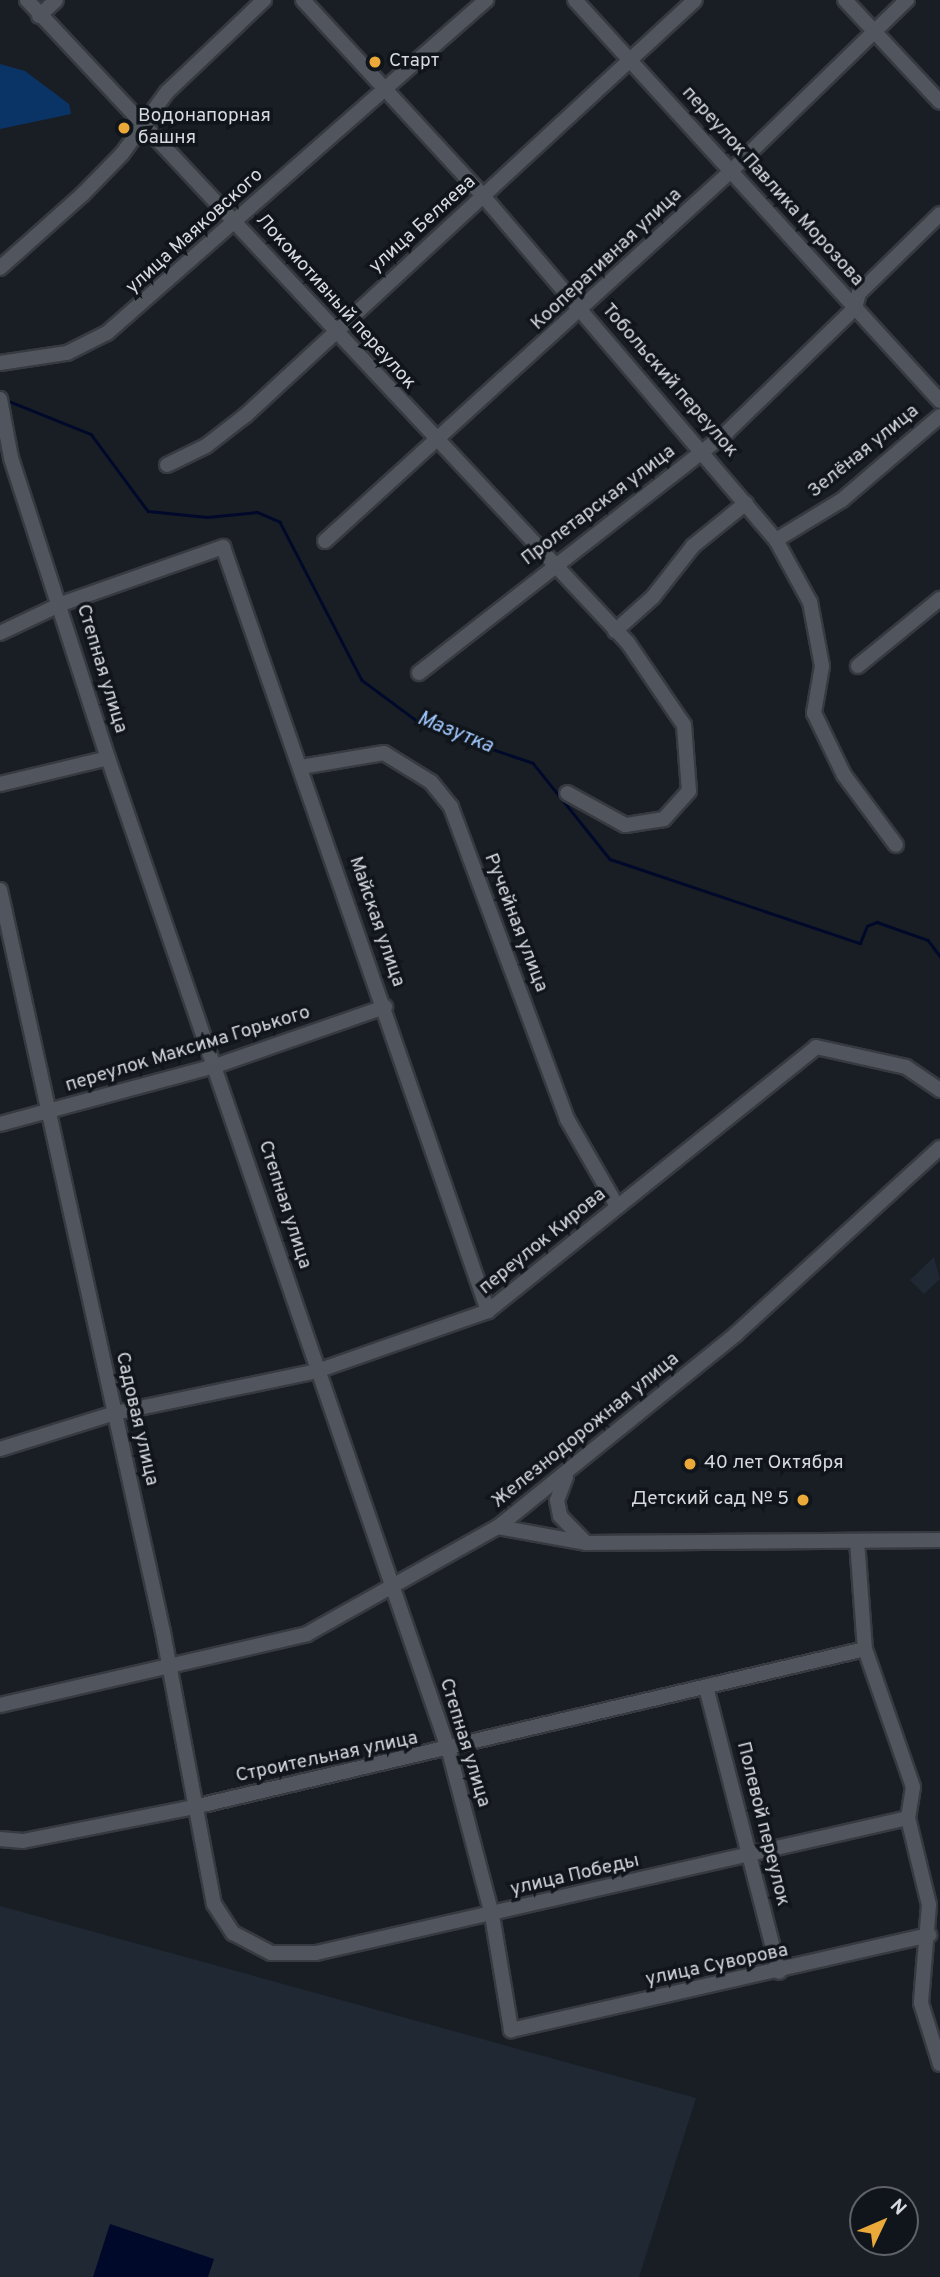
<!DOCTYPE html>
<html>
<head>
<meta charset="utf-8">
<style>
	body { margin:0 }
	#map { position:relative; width:940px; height:2277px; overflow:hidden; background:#191e25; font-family:Overpass,sans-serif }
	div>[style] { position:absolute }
	.built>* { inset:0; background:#1f2833 }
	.green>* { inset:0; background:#0b3466 }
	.water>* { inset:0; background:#000929 }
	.stream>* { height:2.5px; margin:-1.25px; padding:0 1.25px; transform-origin:1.25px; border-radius:1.25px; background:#000929 }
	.roads { filter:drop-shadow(2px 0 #373a40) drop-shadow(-2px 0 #373a40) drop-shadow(0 2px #373a40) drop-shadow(0 -2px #373a40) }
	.minor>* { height:14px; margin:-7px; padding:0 7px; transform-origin:7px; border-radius:7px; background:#51565e }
	.dots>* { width:19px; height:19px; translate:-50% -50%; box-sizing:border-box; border:4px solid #10151b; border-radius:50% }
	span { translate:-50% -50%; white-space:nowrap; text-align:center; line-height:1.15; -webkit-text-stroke:7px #10151b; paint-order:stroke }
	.poi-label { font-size:19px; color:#d6d9de }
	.left { translate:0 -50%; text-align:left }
	.right { translate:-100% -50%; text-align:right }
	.street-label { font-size:19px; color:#d6d9de }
	.water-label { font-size:21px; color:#a0c8fe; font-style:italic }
	.north { position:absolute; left:849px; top:2186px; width:70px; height:70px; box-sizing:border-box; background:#10151b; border:2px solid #5f6369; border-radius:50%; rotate:46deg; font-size:19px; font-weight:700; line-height:28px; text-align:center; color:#d6d9de }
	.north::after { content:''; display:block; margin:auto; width:24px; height:32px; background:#eba939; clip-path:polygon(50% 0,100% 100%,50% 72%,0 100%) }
</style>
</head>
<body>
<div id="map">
	<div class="built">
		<i style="clip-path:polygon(934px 1257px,940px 1279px,924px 1294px,910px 1280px)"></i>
		<i style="clip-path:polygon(0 1906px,696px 2098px,639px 2277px,0 2277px)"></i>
	</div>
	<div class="green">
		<i style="clip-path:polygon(0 64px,25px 71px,69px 104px,71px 114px,0 129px)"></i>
	</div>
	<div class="water">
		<i style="clip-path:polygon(110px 2224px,214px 2259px,208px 2277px,93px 2277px)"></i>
	</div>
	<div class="stream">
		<i style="left:6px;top:400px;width:92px;rotate:21.8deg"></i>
		<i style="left:91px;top:434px;width:96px;rotate:53.5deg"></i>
		<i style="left:148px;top:511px;width:59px;rotate:5.8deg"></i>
		<i style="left:207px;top:517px;width:50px;rotate:-5.7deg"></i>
		<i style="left:257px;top:512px;width:25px;rotate:23deg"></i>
		<i style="left:280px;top:522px;width:178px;rotate:62.6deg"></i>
		<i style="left:362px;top:680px;width:77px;rotate:36.6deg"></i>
		<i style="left:424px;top:726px;width:115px;rotate:18.7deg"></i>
		<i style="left:533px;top:763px;width:123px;rotate:51.3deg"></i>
		<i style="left:610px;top:859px;width:264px;rotate:18.6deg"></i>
		<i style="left:860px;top:943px;width:18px;rotate:-68deg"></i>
		<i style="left:867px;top:926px;width:11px;rotate:-22deg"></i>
		<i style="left:877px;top:922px;width:54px;rotate:19.4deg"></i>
		<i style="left:928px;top:940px;width:20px;rotate:53deg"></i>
	</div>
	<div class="roads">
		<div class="minor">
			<i style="left:27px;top:0;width:880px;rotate:46.93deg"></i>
			<i style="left:628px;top:643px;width:99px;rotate:55.7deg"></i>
			<i style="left:684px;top:725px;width:66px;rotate:85.7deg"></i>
			<i style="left:689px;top:791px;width:38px;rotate:132deg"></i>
			<i style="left:664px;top:819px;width:39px;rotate:171deg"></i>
			<i style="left:625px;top:825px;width:66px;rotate:-151.1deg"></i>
			<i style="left:303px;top:0;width:268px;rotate:47.4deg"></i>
			<i style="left:484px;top:197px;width:450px;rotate:49.6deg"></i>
			<i style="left:776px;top:540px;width:71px;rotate:61.3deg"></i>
			<i style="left:810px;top:602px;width:65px;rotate:79.4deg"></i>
			<i style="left:822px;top:666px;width:48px;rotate:99.7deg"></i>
			<i style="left:814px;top:713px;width:69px;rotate:64.2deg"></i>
			<i style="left:844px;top:775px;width:87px;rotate:53.4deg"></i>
			<i style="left:575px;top:0;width:542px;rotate:47.69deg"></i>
			<i style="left:845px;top:0;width:139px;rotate:47deg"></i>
			<i style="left:39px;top:16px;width:23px;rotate:-43deg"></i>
			<i style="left:0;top:268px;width:110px;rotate:-41.7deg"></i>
			<i style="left:82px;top:195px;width:57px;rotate:-45.7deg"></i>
			<i style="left:122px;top:154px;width:77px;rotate:-54deg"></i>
			<i style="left:167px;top:92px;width:134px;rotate:-43.5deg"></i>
			<i style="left:0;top:363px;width:68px;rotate:-8.5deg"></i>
			<i style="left:67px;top:353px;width:45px;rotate:-26.6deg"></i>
			<i style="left:107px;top:333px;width:505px;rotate:-41.3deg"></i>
			<i style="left:0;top:399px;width:60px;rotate:79.4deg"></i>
			<i style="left:11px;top:458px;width:315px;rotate:72.1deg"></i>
			<i style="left:108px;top:758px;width:1050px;rotate:71.05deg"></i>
			<i style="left:449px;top:1751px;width:170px;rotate:75.3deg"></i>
			<i style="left:492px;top:1915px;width:117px;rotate:80.6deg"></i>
			<i style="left:511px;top:2030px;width:429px;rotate:-12.8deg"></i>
			<i style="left:167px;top:465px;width:43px;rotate:-26deg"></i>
			<i style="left:206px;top:446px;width:51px;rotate:-37.8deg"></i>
			<i style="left:246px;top:415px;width:611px;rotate:-42.75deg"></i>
			<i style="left:776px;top:540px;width:77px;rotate:-31.2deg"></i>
			<i style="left:842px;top:500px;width:129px;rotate:-40.6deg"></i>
			<i style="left:325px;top:541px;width:548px;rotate:-42.34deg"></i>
			<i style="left:730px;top:172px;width:247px;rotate:-44.2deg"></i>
			<i style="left:615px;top:631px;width:51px;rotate:-41.8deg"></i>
			<i style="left:653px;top:597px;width:65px;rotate:-51.9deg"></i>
			<i style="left:693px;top:546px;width:68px;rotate:-39.1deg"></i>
			<i style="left:0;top:633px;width:68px;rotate:-25.4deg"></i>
			<i style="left:61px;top:604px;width:172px;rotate:-19.4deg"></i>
			<i style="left:223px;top:547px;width:809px;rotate:70.87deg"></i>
			<i style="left:858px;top:666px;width:106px;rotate:-39.3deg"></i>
			<i style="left:419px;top:673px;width:391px;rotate:-38deg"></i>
			<i style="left:727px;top:432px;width:178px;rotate:-44.1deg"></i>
			<i style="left:855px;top:308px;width:16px;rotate:-75deg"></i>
			<i style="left:859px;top:293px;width:113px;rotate:-44.3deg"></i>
			<i style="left:301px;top:767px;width:84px;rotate:-9.6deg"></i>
			<i style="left:384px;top:753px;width:55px;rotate:31.7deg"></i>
			<i style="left:431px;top:782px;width:32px;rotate:51deg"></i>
			<i style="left:451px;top:807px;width:333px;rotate:69.6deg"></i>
			<i style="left:567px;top:1119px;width:100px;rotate:60.1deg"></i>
			<i style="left:0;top:784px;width:111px;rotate:-13.5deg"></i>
			<i style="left:0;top:890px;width:760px;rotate:77.61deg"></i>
			<i style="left:163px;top:1632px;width:277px;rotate:79.4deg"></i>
			<i style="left:214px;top:1904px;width:35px;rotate:57deg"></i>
			<i style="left:233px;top:1933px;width:43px;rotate:27.8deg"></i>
			<i style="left:271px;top:1953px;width:45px"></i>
			<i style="left:316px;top:1953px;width:607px;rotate:-12.85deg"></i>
			<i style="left:0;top:1124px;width:226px;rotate:-15.1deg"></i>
			<i style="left:218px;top:1065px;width:177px;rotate:-19.2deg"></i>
			<i style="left:0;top:1449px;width:121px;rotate:-17.4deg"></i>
			<i style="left:115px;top:1413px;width:206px;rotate:-11.7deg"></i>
			<i style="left:317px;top:1371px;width:181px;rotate:-19.3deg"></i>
			<i style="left:488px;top:1311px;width:421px;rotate:-38.8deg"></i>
			<i style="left:816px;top:1047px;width:92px;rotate:12.5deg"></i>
			<i style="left:906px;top:1067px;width:41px;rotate:34.1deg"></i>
			<i style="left:566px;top:1477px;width:25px;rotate:111deg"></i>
			<i style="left:557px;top:1500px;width:16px;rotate:79deg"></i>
			<i style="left:560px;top:1516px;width:37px;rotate:46deg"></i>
			<i style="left:586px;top:1543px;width:354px;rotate:-0.5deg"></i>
			<i style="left:498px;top:1527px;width:89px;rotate:10.3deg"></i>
			<i style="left:857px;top:1541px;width:108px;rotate:85.8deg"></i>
			<i style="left:865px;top:1649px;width:146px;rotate:70.8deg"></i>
			<i style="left:913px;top:1787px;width:31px;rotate:99deg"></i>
			<i style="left:908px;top:1818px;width:89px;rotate:76.4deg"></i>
			<i style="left:929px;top:1905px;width:98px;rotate:94.7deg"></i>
			<i style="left:921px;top:2003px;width:64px;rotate:72.7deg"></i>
			<i style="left:706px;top:1687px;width:294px;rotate:75.6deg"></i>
			<i style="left:0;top:1705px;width:315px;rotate:-13deg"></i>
			<i style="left:307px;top:1634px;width:219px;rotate:-29.3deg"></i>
			<i style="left:498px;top:1527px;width:306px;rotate:-39deg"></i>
			<i style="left:736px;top:1334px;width:276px;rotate:-42.4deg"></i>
			<i style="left:0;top:1839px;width:23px;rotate:5deg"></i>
			<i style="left:23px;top:1841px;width:174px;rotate:-11.2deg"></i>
			<i style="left:194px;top:1807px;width:689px;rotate:-13.25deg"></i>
		</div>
	</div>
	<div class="dots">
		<i style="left:375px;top:62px;background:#eba939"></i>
		<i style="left:124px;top:128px;background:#eba939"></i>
		<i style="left:690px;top:1464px;background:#eba939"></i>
		<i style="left:803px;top:1500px;background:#eba939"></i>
	</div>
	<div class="poi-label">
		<span class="left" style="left:389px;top:62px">Старт</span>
		<span class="left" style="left:138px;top:128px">Водонапорная<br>башня</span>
		<span class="left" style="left:704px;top:1464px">40 лет Октября</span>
		<span class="right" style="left:789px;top:1500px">Детский сад № 5</span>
	</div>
	<div class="street-label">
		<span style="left:772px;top:187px;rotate:48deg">переулок Павлика Морозова</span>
		<span style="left:423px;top:225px;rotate:-42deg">улица Беляева</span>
		<span style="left:195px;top:232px;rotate:-42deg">улица Маяковского</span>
		<span style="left:607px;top:260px;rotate:-43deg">Кооперативная улица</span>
		<span style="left:335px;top:302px;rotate:48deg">Локомотивный переулок</span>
		<span style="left:669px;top:381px;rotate:49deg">Тобольский переулок</span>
		<span style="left:864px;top:452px;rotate:-39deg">Зелёная улица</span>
		<span style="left:599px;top:506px;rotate:-37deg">Пролетарская улица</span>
		<span style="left:101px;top:669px;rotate:73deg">Степная улица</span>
		<span style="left:376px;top:922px;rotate:71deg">Майская улица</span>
		<span style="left:515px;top:923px;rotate:69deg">Ручейная улица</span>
		<span style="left:188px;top:1050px;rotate:-17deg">переулок Максима Горького</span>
		<span style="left:284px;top:1205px;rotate:72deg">Степная улица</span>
		<span style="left:543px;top:1242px;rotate:-39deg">переулок Кирова</span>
		<span style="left:136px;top:1419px;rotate:77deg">Садовая улица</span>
		<span style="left:586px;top:1431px;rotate:-39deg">Железнодорожная улица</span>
		<span style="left:464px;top:1743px;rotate:73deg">Степная улица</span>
		<span style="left:327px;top:1758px;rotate:-12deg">Строительная улица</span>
		<span style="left:762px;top:1824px;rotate:76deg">Полевой переулок</span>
		<span style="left:575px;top:1876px;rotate:-13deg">улица Победы</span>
		<span style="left:717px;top:1966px;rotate:-12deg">улица Суворова</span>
	</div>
	<div class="water-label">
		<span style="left:455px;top:733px;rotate:22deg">Мазутка</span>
	</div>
	<div class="north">N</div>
</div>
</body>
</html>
